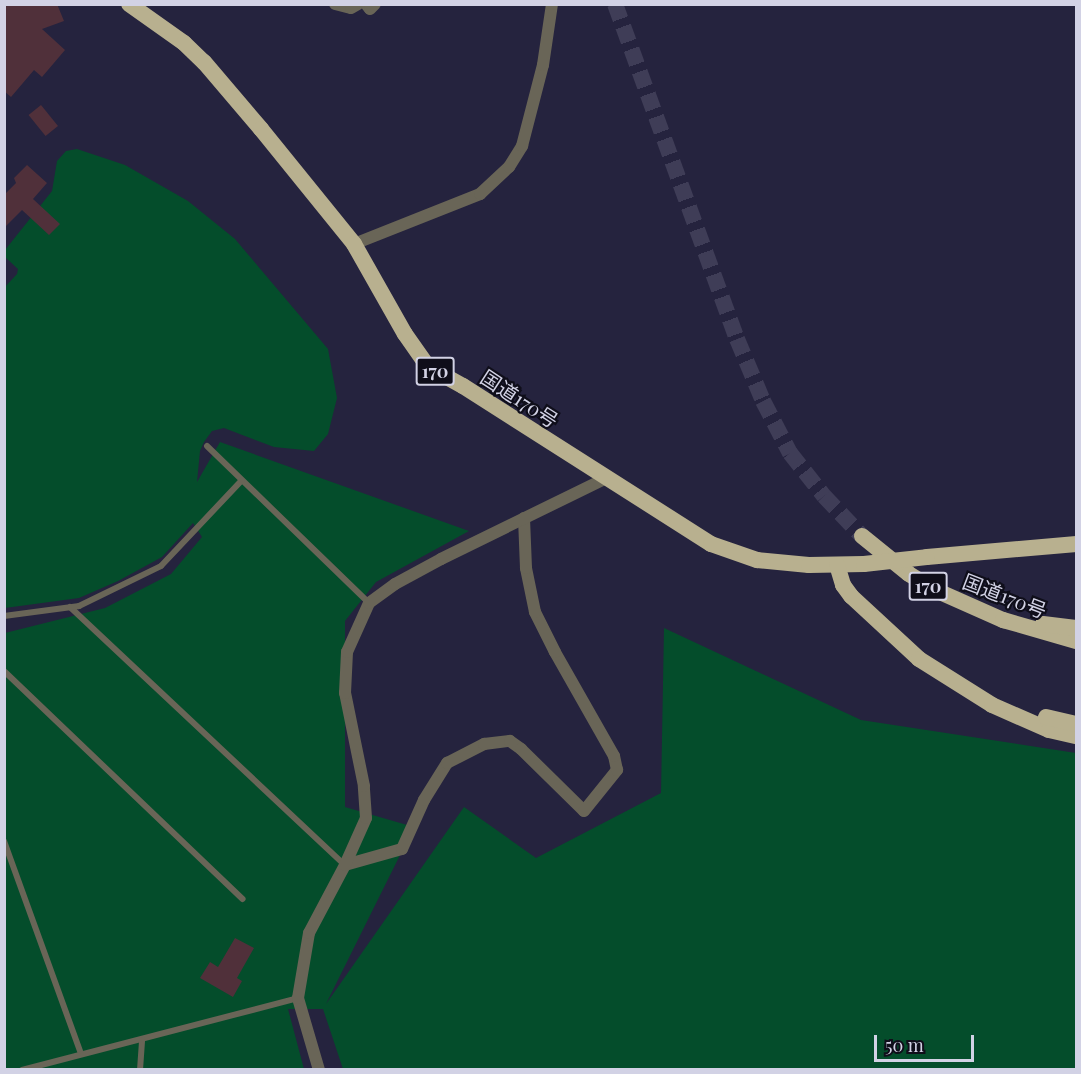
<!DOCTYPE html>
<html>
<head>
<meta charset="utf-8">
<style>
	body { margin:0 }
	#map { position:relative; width:1081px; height:1074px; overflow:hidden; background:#25233e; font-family:"Playfair Display","Noto Sans JP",serif }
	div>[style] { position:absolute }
	.green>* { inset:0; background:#044d2b }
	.building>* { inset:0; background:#50303a; transform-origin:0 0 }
	.trunk-tunnel>* { height:16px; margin-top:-8px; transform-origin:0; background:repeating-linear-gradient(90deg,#3f3d57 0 16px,transparent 0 24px) }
	.service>* { height:6px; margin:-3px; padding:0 3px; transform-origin:3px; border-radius:3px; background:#696557 }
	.minor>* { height:12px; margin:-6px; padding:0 6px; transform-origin:6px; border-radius:6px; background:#696557 }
	.tertiary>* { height:12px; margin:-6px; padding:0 6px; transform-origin:6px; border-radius:6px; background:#696557 }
	.trunk>* { height:16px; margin:-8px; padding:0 8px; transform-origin:8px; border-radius:8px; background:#b8b08f }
	.trunk-bridge>* { height:16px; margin:-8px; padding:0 8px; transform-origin:8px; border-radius:8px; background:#b8b08f }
	span { translate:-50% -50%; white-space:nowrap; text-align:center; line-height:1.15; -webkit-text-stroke:4.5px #0f0e1a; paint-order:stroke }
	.shield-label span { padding:2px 4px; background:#0f0e1a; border:2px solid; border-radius:4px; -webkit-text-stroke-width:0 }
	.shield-label { font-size:18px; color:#d2d2e5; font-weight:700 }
	.street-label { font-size:20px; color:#d2d2e5 }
	.frame { position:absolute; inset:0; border:6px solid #d2d2e5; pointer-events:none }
	.scale { position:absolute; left:874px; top:1035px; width:100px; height:27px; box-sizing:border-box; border:3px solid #d2d2e5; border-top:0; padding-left:8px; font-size:18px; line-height:21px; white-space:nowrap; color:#d2d2e5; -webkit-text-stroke:4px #0f0e1a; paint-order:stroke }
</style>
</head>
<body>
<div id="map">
	<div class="green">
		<i style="clip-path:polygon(77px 149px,125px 165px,188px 201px,235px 239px,328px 349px,337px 398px,328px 434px,314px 451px,274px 447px,224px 428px,212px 431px,204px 442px,200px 451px,197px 482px,220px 442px,469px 531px,376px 582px,345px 621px,345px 807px,414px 827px,326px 1004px,464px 807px,536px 858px,661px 793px,664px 628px,861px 720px,1076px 753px,1076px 1069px,343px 1069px,323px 1009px,288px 1009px,304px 1069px,5px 1070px,5px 633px,105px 608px,171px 574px,202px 537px,193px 523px,162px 557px,118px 581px,79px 598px,5px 608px,4px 288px,17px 274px,18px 269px,5px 257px,5px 250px,52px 191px,57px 161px,66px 151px)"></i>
	</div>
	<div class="building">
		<i style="clip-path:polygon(4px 4px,57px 4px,64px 21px,42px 29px,65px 50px,42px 77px,34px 70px,11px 97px,4px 91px)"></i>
		<i style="left:41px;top:105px;width:27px;height:16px;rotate:51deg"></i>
		<i style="clip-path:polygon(27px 165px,47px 183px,33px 199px,60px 224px,49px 235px,22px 210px,4px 228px,4px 195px,16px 183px,14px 178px)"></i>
		<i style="clip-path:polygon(235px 938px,254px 948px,237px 978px,242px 981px,233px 997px,200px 978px,210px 962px,218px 967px)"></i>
	</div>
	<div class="trunk-tunnel">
		<i style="left:615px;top:4px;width:357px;rotate:70deg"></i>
		<i style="left:737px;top:339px;width:67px;rotate:67.2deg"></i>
		<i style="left:763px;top:401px;width:59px;rotate:62.6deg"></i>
		<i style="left:790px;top:453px;width:55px;rotate:51.7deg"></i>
		<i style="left:824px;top:496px;width:55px;rotate:46.5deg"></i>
	</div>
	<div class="service">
		<i style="left:207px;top:446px;width:226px;rotate:44.1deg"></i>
		<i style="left:70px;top:607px;width:377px;rotate:43.2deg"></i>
		<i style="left:4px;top:616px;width:76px;rotate:-7.6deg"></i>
		<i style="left:79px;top:606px;width:91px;rotate:-26deg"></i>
		<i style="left:161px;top:566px;width:117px;rotate:-46.7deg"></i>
		<i style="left:4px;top:671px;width:330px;rotate:43.7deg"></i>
		<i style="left:4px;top:841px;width:226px;rotate:70.1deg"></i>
		<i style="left:22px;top:1070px;width:285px;rotate:-14.6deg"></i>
		<i style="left:140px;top:1070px;width:30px;rotate:-86deg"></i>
	</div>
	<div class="minor">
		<i style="left:335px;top:4px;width:16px;rotate:14deg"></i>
		<i style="left:351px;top:8px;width:8px;rotate:-30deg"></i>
		<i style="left:366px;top:4px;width:6px;rotate:51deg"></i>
		<i style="left:370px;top:9px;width:7px;rotate:-45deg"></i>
		<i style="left:354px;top:244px;width:136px;rotate:-21.6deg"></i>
		<i style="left:480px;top:194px;width:40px;rotate:-43deg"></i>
		<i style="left:509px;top:167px;width:25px;rotate:-58deg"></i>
		<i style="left:522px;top:146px;width:84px;rotate:-75.5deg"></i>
		<i style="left:543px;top:65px;width:62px;rotate:-81.6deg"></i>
		<i style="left:345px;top:865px;width:59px;rotate:-15.7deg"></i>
		<i style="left:402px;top:849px;width:54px;rotate:-65.8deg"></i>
		<i style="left:424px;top:800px;width:44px;rotate:-58.1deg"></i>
		<i style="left:447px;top:763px;width:42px;rotate:-27.2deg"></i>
		<i style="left:484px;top:744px;width:26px;rotate:-7deg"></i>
		<i style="left:510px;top:741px;width:14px;rotate:36deg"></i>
		<i style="left:521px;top:749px;width:88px;rotate:44.5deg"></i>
		<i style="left:584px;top:811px;width:53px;rotate:-51.2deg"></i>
		<i style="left:617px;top:770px;width:14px;rotate:-102deg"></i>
		<i style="left:614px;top:756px;width:120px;rotate:-119.6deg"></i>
		<i style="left:555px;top:652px;width:45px;rotate:-116.6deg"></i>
		<i style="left:535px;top:612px;width:45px;rotate:-101.6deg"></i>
		<i style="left:526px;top:568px;width:50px;rotate:-92.3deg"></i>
	</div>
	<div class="tertiary">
		<i style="left:319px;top:1070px;width:75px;rotate:-106.3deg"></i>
		<i style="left:298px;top:998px;width:66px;rotate:-80.4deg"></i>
		<i style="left:309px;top:933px;width:77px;rotate:-62.1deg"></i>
		<i style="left:345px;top:865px;width:51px;rotate:-65.9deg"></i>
		<i style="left:366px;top:818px;width:32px;rotate:-94deg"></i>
		<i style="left:364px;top:786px;width:95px;rotate:-101.5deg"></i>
		<i style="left:345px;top:693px;width:41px;rotate:-87.2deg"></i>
		<i style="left:347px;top:652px;width:54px;rotate:-65.8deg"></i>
		<i style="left:369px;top:603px;width:32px;rotate:-36deg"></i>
		<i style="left:395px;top:584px;width:52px;rotate:-28.5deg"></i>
		<i style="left:441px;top:559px;width:184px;rotate:-26.1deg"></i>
	</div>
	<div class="trunk">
		<i style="left:129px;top:4px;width:67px;rotate:35.3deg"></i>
		<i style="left:184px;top:43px;width:28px;rotate:44deg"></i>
		<i style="left:204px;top:62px;width:88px;rotate:49.6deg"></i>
		<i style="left:261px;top:129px;width:148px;rotate:51deg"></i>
		<i style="left:354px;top:244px;width:103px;rotate:60.5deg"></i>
		<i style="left:405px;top:334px;width:39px;rotate:55deg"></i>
		<i style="left:427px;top:366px;width:41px;rotate:29.1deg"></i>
		<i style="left:463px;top:386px;width:294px;rotate:32.5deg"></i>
		<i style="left:711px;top:544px;width:49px;rotate:19.2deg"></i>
		<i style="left:757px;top:560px;width:52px;rotate:5.5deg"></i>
		<i style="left:809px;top:565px;width:55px;rotate:-1deg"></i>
		<i style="left:862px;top:536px;width:60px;rotate:39deg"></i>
		<i style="left:909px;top:574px;width:28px;rotate:32deg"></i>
		<i style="left:933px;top:589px;width:77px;rotate:23.9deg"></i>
		<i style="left:1003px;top:620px;width:76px;rotate:16deg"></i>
		<i style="left:927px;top:557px;width:150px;rotate:-5deg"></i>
		<i style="left:837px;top:565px;width:21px;rotate:73deg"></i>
		<i style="left:843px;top:585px;width:14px;rotate:54deg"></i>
		<i style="left:851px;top:596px;width:93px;rotate:42.8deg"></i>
		<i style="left:919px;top:659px;width:86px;rotate:32.2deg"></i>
		<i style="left:992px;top:705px;width:62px;rotate:23.7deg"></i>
		<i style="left:1049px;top:730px;width:28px;rotate:13deg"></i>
		<i style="left:1043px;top:624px;width:33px;rotate:7deg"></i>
		<i style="left:1046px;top:717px;width:31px;rotate:13deg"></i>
	</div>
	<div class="trunk-bridge">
		<i style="left:864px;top:564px;width:63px;rotate:-6.3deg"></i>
	</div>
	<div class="shield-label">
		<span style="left:435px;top:371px">170</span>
		<span style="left:928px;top:586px">170</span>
	</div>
	<div class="street-label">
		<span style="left:520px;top:398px;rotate:33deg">国道170号</span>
		<span style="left:1005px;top:595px;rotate:21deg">国道170号</span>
	</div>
	<div class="frame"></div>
	<div class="scale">50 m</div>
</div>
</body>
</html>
